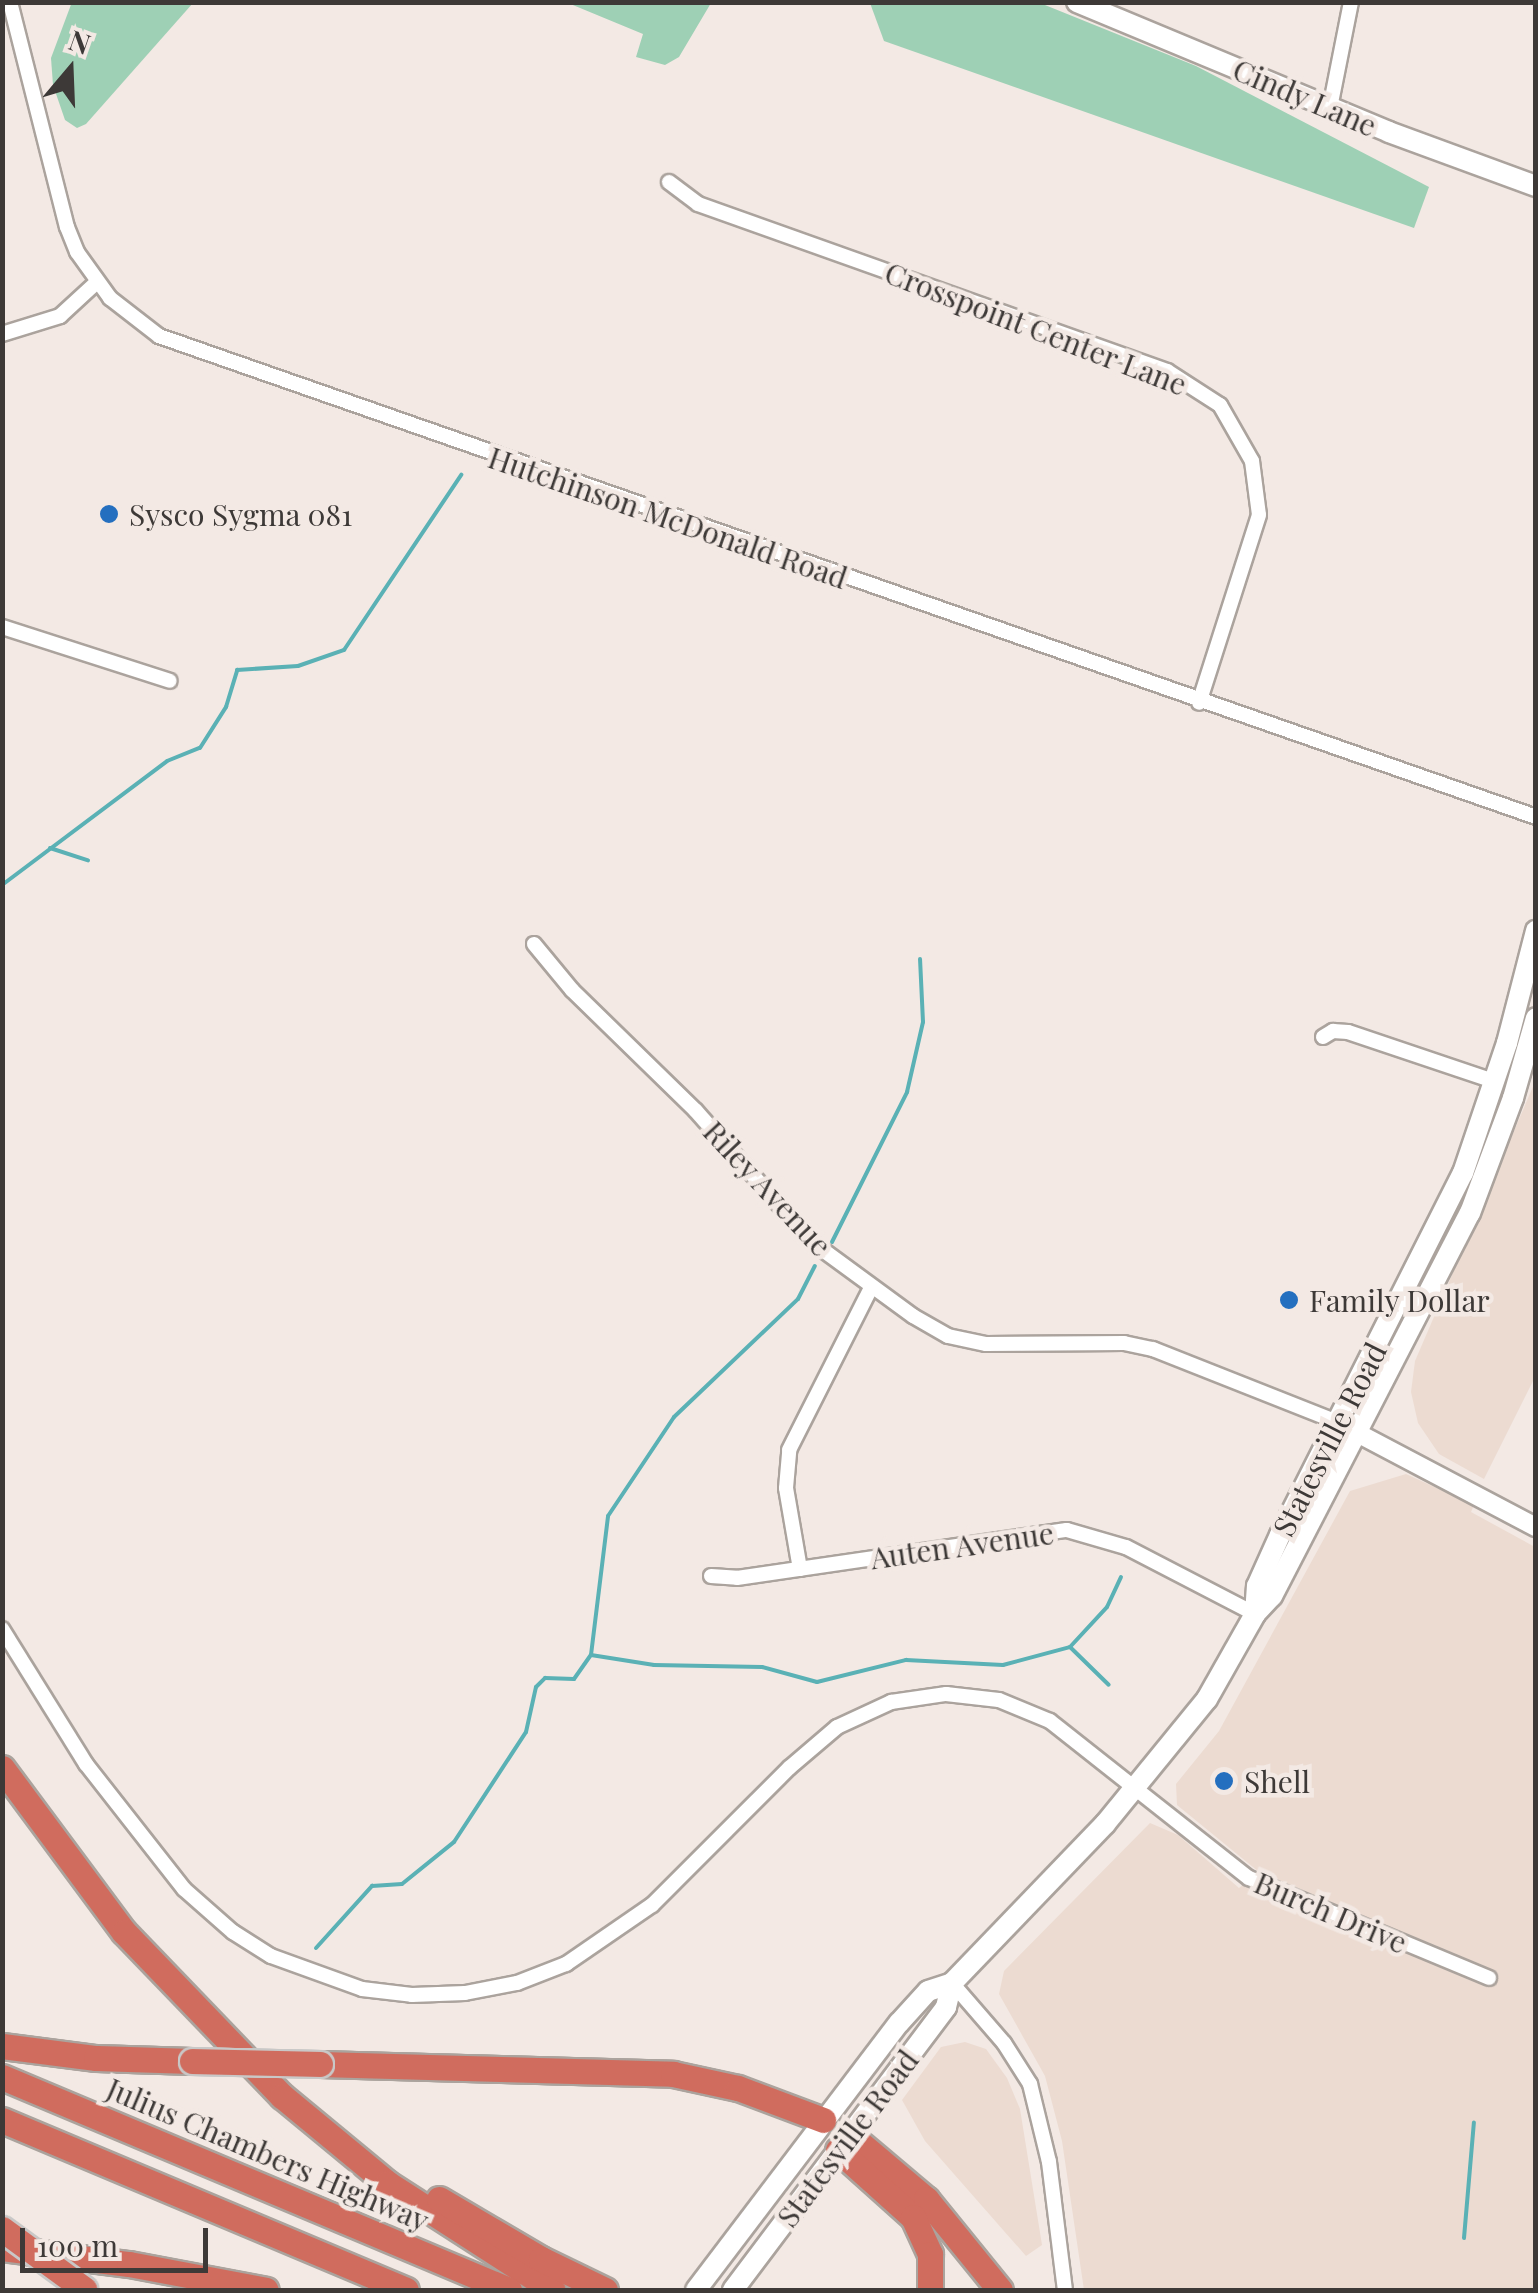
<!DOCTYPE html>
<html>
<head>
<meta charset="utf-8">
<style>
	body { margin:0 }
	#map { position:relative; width:1538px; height:2293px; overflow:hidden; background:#f3e9e4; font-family:"Playfair Display",serif }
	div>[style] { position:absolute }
	.built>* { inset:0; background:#ecdbd1 }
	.green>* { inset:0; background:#9ed0b5 }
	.stream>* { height:4px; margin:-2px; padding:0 2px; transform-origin:2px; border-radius:2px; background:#5ab1b5 }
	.roads { filter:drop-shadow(2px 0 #aba39d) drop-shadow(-2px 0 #aba39d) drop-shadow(0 2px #aba39d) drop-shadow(0 -2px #aba39d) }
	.minor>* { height:14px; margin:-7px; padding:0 7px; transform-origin:7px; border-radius:7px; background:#fff }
	.tertiary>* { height:18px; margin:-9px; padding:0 9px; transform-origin:9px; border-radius:9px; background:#fff }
	.secondary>* { height:20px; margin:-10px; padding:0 10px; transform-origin:10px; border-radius:10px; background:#fff }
	.motorway>* { height:25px; margin:-12.5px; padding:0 12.5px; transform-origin:12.5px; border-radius:12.5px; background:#d06c5e }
	.bridges { filter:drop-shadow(2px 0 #c9c8c7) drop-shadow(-2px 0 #c9c8c7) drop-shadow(0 2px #c9c8c7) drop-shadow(0 -2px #c9c8c7) }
	.motorway-bridge>* { height:25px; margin:-12.5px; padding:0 12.5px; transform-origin:12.5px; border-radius:12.5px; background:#d06c5e }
	.dots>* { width:28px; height:28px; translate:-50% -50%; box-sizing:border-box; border:5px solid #f3e9e4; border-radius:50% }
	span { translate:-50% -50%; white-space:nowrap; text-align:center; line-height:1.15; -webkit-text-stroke:9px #f3e9e4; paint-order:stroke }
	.street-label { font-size:30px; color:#3d3937 }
	.poi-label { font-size:30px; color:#3d3937 }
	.left { translate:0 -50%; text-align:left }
	.frame { position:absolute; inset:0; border:5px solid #3d3937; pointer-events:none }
	.north { position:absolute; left:20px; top:20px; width:100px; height:100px; -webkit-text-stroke:8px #f3e9e4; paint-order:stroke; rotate:19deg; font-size:28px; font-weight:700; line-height:40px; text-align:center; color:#3d3937 }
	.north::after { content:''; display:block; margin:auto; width:35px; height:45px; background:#3d3937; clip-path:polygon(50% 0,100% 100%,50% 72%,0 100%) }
	.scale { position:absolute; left:20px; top:2228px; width:188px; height:45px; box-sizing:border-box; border:5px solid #3d3937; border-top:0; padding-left:12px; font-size:30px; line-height:35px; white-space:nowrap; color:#3d3937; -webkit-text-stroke:8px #f3e9e4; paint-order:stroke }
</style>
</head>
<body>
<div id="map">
	<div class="built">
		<i style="clip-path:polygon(1535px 1082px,1535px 1377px,1484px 1479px,1439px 1454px,1418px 1423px,1411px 1392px,1415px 1361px)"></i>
		<i style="clip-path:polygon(1406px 1474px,1474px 1505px,1471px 1512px,1535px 1547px,1535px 2290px,1084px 2290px,1062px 2141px,1045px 2076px,999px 1994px,1004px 1971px,1150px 1823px,1178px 1835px,1239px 1888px,1259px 1872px,1177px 1805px,1176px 1784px,1219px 1731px,1350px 1491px)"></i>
		<i style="clip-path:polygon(965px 2042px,986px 2049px,1007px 2078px,1020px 2109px,1042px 2245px,1026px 2256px,925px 2141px,902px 2100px,941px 2047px)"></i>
	</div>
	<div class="green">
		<i style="clip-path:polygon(72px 2px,193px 3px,86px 124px,77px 128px,65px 120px,53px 85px,51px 58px)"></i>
		<i style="clip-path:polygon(568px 3px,711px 2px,711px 3px,679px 57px,665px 65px,636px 57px,643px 34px)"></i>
		<i style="clip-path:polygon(870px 3px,1040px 3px,1196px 66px,1429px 187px,1414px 228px,884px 41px)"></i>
	</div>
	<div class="stream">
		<i style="left:50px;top:848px;width:40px;rotate:18deg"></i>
		<i style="left:2px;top:885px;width:206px;rotate:-36.9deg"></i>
		<i style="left:167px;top:761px;width:35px;rotate:-22deg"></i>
		<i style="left:200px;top:748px;width:49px;rotate:-57.6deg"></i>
		<i style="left:226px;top:707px;width:39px;rotate:-73deg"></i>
		<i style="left:237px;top:670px;width:61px;rotate:-3.8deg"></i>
		<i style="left:298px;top:666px;width:49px;rotate:-19.2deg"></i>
		<i style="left:344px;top:650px;width:211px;rotate:-56.2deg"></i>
		<i style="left:832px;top:1242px;width:168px;rotate:-63.4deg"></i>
		<i style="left:907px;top:1092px;width:72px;rotate:-77.1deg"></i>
		<i style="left:923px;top:1022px;width:63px;rotate:-92.7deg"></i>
		<i style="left:1070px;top:1647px;width:54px;rotate:44.3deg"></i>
		<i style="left:591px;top:1655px;width:64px;rotate:9deg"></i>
		<i style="left:654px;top:1665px;width:108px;rotate:1.1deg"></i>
		<i style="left:762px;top:1667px;width:57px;rotate:15.3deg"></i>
		<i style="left:817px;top:1682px;width:92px;rotate:-13.9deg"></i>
		<i style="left:906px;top:1660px;width:97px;rotate:3deg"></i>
		<i style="left:1003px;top:1665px;width:69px;rotate:-15deg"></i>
		<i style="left:1070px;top:1647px;width:54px;rotate:-47.2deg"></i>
		<i style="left:1107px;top:1607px;width:33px;rotate:-65deg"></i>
		<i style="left:316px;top:1948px;width:84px;rotate:-47.9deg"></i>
		<i style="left:372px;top:1886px;width:30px;rotate:-4deg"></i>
		<i style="left:402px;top:1884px;width:67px;rotate:-38.9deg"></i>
		<i style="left:454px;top:1842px;width:131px;rotate:-56.8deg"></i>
		<i style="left:526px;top:1732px;width:46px;rotate:-77.5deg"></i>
		<i style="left:536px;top:1687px;width:13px;rotate:-45deg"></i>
		<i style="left:545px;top:1678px;width:29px;rotate:2deg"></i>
		<i style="left:574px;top:1679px;width:29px;rotate:-55deg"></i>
		<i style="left:591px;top:1655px;width:140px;rotate:-83deg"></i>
		<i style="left:608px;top:1516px;width:119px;rotate:-56.3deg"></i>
		<i style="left:674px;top:1417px;width:171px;rotate:-43.6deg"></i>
		<i style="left:798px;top:1299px;width:37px;rotate:-63deg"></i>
		<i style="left:1464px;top:2238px;width:116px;rotate:-85.1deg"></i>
	</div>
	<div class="roads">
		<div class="minor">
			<i style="left:10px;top:2px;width:232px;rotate:75.8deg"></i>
			<i style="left:67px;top:227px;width:27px;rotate:68deg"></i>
			<i style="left:77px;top:252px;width:57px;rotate:54.3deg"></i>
			<i style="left:110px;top:298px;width:62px;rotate:37.8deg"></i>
			<i style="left:159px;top:336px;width:1459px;rotate:19.25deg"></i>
			<i style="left:1330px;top:108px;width:108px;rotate:-78.8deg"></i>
			<i style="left:669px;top:182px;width:36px;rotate:37deg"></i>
			<i style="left:698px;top:204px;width:498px;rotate:19.6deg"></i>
			<i style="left:1167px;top:371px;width:63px;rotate:32.7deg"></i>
			<i style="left:1220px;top:405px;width:64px;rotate:60.3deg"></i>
			<i style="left:1252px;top:461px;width:54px;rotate:82.6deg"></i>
			<i style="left:1259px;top:515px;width:197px;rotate:107.7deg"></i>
			<i style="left:2px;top:334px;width:61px;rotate:-17.2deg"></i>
			<i style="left:60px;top:316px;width:50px;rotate:-42.6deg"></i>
			<i style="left:2px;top:627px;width:176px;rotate:17.8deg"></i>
			<i style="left:534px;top:944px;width:60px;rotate:50.4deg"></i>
			<i style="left:572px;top:990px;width:173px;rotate:44.3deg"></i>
			<i style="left:696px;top:1111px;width:175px;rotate:48.5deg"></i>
			<i style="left:812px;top:1242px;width:125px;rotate:36.2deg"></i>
			<i style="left:913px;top:1316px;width:40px;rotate:29.7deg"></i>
			<i style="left:948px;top:1336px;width:39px;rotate:12deg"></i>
			<i style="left:986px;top:1344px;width:138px;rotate:-0.4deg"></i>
			<i style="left:1124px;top:1343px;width:30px;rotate:12deg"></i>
			<i style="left:1153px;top:1349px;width:198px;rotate:21.6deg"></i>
			<i style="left:1323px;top:1037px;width:12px;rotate:-31deg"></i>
			<i style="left:1333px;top:1031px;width:15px;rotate:4deg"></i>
			<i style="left:1348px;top:1032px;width:154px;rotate:18.6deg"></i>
			<i style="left:800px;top:1569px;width:82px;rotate:-99.8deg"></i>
			<i style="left:786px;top:1488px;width:38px;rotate:-85deg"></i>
			<i style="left:789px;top:1450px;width:182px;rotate:-63.2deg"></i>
			<i style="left:711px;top:1576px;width:26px;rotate:4deg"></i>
			<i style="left:737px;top:1578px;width:333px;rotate:-8.3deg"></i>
			<i style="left:1067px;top:1530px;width:61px;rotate:16.1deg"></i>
			<i style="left:1126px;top:1547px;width:145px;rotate:27.4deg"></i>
			<i style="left:2px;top:1629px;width:159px;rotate:58.1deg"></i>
			<i style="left:86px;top:1764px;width:159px;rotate:51.9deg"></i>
			<i style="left:184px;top:1889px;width:65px;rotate:41.3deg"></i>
			<i style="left:233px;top:1932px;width:45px;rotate:32.3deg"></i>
			<i style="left:271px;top:1956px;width:97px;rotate:19.9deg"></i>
			<i style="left:362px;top:1989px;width:50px;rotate:6.8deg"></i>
			<i style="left:412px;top:1995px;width:53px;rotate:-2.2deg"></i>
			<i style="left:465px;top:1993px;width:53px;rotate:-10.9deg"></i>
			<i style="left:517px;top:1983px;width:53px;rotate:-21.2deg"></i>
			<i style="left:566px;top:1964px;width:104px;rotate:-34.5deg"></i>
			<i style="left:652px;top:1905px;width:194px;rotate:-45deg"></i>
			<i style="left:789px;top:1768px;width:63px;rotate:-40.5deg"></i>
			<i style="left:837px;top:1727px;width:60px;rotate:-24.8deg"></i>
			<i style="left:891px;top:1702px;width:56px;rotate:-8.3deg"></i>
			<i style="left:946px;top:1694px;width:53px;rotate:6.5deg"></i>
			<i style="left:999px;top:1700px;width:55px;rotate:22.4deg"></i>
			<i style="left:1050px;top:1721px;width:253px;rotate:38.3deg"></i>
			<i style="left:1249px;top:1878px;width:260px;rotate:22.6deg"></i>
			<i style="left:952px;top:1983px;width:79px;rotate:49.1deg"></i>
			<i style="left:1004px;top:2043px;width:49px;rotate:57.6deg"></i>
			<i style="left:1030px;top:2084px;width:80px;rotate:76.3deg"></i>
			<i style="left:1049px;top:2162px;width:129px;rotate:82.9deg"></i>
		</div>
		<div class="tertiary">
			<i style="left:1346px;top:1427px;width:215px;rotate:27.8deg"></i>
		</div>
		<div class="secondary">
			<i style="left:1077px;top:2px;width:338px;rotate:22.6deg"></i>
			<i style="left:1389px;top:132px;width:157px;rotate:20.2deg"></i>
			<i style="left:1255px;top:1614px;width:28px;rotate:-86deg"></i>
			<i style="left:1257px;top:1586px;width:56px;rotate:-65.7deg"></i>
			<i style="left:1280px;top:1535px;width:406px;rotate:-63.2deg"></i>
			<i style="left:1463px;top:1173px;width:137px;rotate:-71.3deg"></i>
			<i style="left:1507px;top:1043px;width:116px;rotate:-75.5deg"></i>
			<i style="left:696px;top:2290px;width:335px;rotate:-52.8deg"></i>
			<i style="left:899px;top:2023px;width:43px;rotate:-47.8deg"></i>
			<i style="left:928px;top:1991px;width:25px;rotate:-18deg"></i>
			<i style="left:952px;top:1983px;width:221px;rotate:-46.1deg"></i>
			<i style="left:1105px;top:1824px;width:161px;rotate:-50.8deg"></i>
			<i style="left:1207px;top:1699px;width:98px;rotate:-60.5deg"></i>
			<i style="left:1255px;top:1614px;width:25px;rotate:-47deg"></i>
			<i style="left:1272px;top:1596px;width:431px;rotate:-62.7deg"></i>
			<i style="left:1470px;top:1213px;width:123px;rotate:-69.5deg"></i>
			<i style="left:1513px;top:1098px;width:83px;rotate:-74deg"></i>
			<i style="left:733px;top:2290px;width:354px;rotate:-53deg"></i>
			<i style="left:946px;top:2007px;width:25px;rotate:-76deg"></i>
		</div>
		<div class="motorway">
			<i style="left:2px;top:1768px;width:204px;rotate:53.4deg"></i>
			<i style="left:124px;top:1932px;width:228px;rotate:46.1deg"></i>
			<i style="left:282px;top:2096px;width:136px;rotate:39.6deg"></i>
			<i style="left:387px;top:2183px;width:197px;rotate:32.8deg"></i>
			<i style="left:2px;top:2046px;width:95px;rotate:7.3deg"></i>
			<i style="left:96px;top:2058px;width:96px;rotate:1.8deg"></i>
			<i style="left:320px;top:2064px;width:353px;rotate:1.6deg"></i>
			<i style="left:673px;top:2074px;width:66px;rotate:12.2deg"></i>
			<i style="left:738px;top:2088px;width:91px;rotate:20.6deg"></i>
			<i style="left:2px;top:2077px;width:550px;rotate:22.79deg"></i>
			<i style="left:2px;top:2120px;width:438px;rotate:22.8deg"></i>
			<i style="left:849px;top:2134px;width:101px;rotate:40.2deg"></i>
			<i style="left:926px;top:2199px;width:117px;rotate:50.9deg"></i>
			<i style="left:838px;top:2150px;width:101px;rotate:41.8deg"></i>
			<i style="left:913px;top:2217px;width:41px;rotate:65.3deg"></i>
			<i style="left:930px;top:2254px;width:36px;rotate:90deg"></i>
			<i style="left:439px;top:2199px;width:118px;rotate:30.5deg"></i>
			<i style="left:541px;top:2259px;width:71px;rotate:25.8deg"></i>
			<i style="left:2px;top:2248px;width:128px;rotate:7.2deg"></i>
			<i style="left:129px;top:2264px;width:139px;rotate:10.7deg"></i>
		</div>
	</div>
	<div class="bridges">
		<div class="motorway-bridge">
			<i style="left:192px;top:2061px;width:128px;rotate:1.3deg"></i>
			<i style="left:2px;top:2229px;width:102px;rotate:36.2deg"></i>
		</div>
	</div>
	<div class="dots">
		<i style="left:109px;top:514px;background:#246fbf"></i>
		<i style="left:1289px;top:1300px;background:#246fbf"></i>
		<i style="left:1224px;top:1781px;background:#246fbf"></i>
	</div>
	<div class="street-label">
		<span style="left:1305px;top:97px;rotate:23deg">Cindy Lane</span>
		<span style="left:1036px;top:328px;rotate:21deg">Crosspoint Center Lane</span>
		<span style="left:668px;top:517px;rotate:19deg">Hutchinson McDonald Road</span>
		<span style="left:768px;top:1188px;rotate:47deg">Riley Avenue</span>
		<span style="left:1329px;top:1439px;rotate:-63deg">Statesville Road</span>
		<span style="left:962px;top:1545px;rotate:-8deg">Auten Avenue</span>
		<span style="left:1331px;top:1912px;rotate:23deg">Burch Drive</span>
		<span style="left:847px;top:2138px;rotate:-53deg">Statesville Road</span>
		<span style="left:268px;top:2154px;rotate:23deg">Julius Chambers Highway</span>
	</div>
	<div class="poi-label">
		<span class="left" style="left:129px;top:514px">Sysco Sygma 081</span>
		<span class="left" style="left:1309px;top:1300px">Family Dollar</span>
		<span class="left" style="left:1244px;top:1781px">Shell</span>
	</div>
	<div class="frame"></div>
	<div class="north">N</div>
	<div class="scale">100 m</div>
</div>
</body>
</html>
